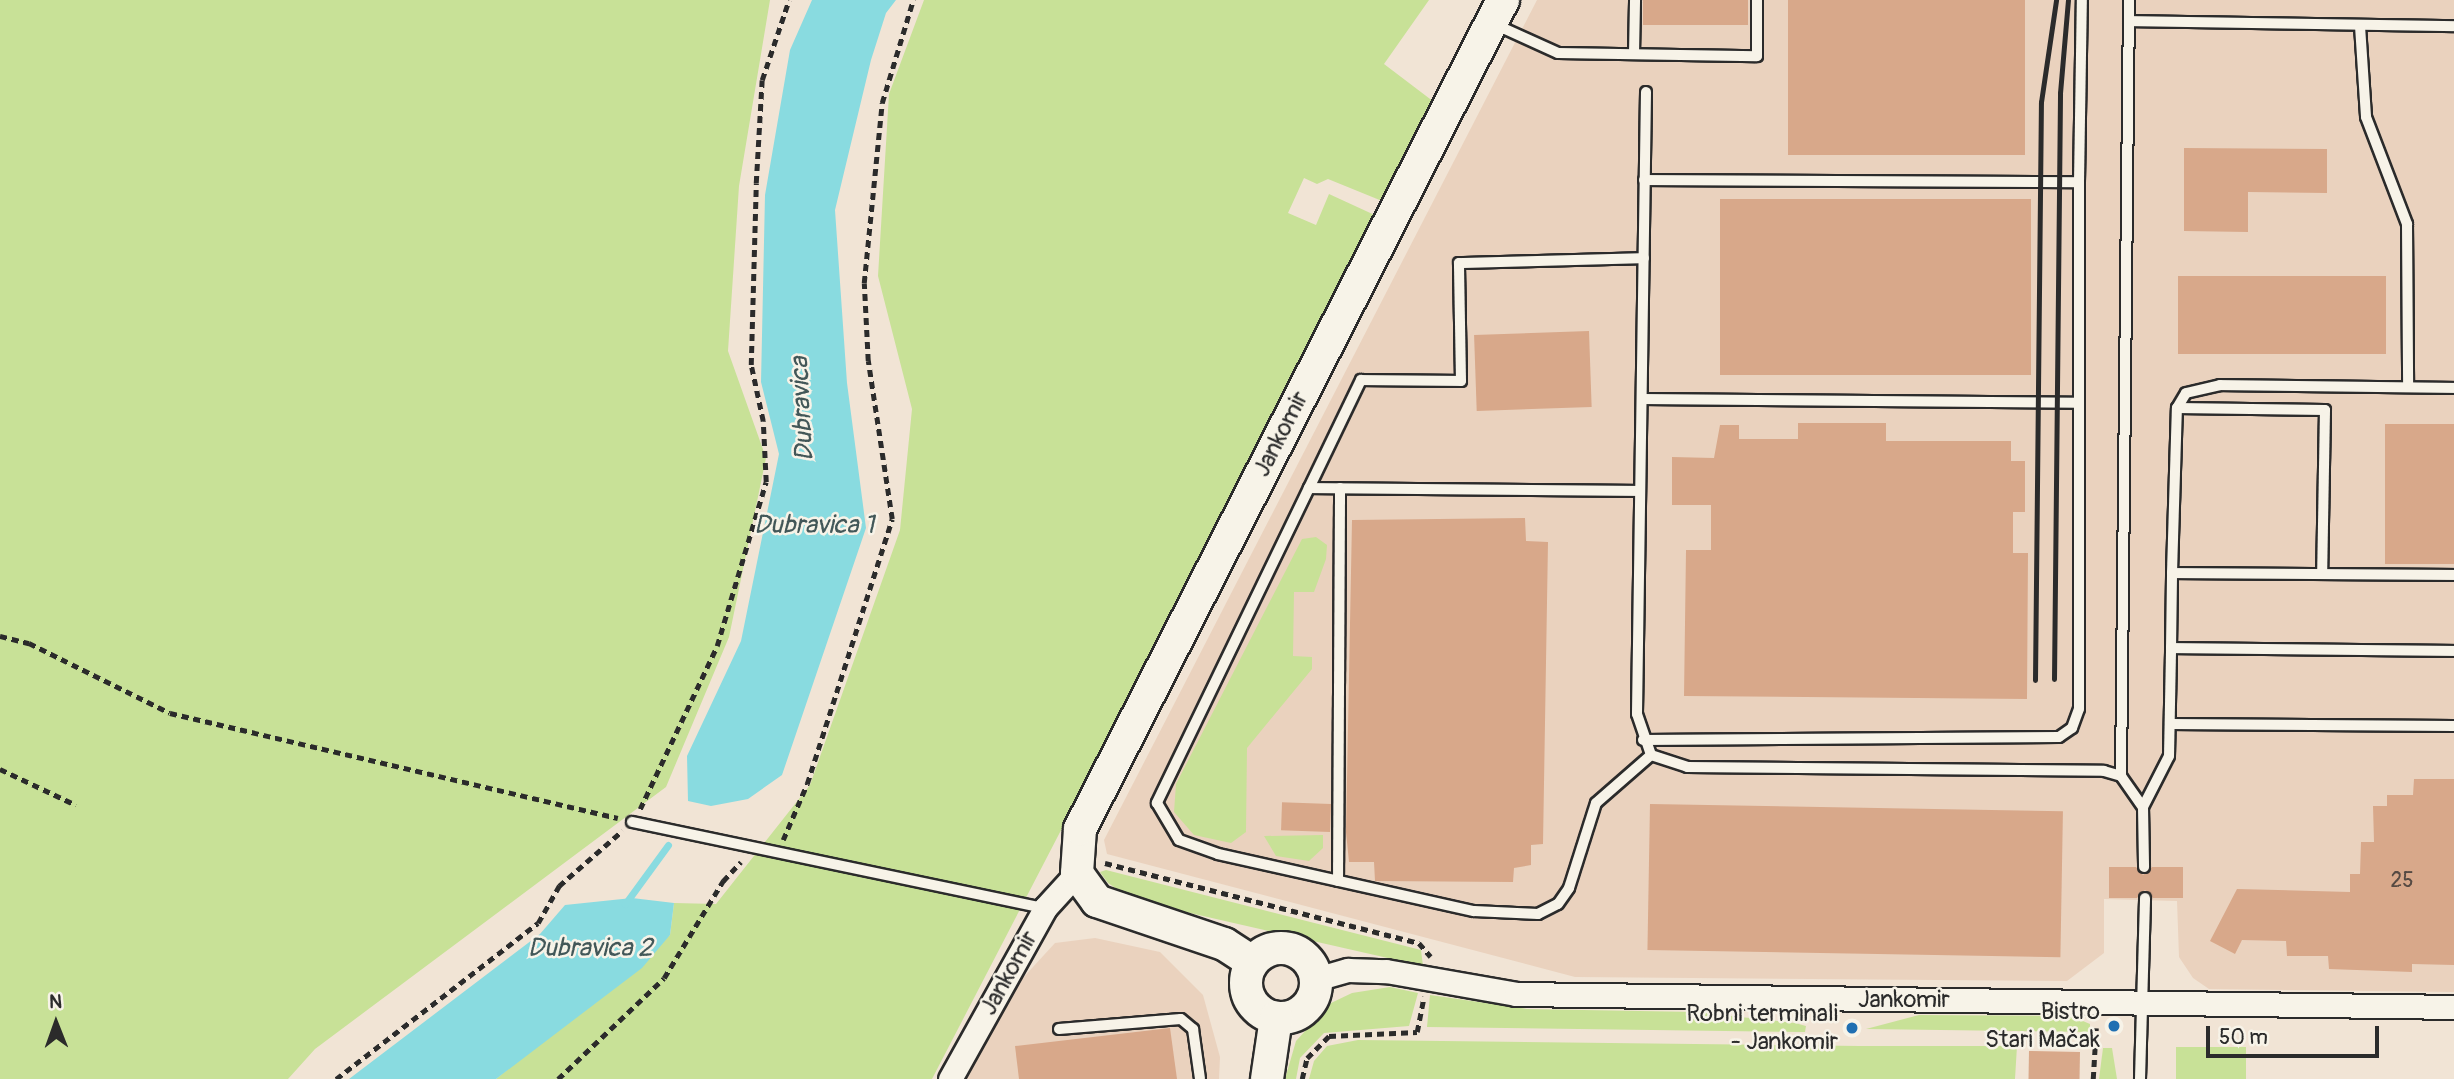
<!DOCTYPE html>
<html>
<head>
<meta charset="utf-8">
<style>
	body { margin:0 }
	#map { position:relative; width:2454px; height:1079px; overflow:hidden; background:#f1e4d5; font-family:Pangolin,sans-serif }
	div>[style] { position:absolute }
	.built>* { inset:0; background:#ead2be }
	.green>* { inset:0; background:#c8e197; transform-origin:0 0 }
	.water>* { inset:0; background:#89dbe0 }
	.stream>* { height:7px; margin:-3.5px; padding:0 3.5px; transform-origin:3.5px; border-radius:3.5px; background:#89dbe0 }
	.building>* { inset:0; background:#d8a88a; transform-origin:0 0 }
	.path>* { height:4.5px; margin-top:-2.25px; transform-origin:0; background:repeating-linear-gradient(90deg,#2b2b2b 0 7px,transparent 0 12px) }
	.roads { filter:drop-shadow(2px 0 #2b2b2b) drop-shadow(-2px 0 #2b2b2b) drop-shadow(0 2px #2b2b2b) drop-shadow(0 -2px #2b2b2b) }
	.lane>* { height:10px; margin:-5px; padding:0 5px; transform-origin:5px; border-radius:5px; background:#f7f3e8 }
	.street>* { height:23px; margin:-11.5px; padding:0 11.5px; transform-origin:11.5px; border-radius:11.5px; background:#f7f3e8 }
	.secondary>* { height:32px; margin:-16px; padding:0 16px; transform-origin:16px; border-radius:16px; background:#f7f3e8 }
	.secondary>.ring { margin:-16px; padding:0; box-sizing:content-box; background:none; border:32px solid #f7f3e8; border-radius:50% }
	.rail>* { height:5px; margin:-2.5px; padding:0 2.5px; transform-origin:2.5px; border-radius:2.5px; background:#2b2b2b }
	.dots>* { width:19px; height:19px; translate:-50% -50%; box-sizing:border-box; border:4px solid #f7f3e8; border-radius:50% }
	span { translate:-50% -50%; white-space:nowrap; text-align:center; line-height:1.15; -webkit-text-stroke:5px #f7f3e8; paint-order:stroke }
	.number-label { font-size:21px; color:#564a43 }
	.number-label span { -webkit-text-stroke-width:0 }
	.street-label { font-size:24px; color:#2b2b2b }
	.poi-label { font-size:24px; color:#2b2b2b }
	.right { translate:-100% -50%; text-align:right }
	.water-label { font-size:26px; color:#425758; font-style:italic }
	.north { position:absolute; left:21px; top:988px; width:70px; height:70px; -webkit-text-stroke:5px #f7f3e8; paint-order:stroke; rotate:359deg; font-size:19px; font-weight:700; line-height:28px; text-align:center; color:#2b2b2b }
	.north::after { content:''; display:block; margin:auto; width:24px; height:32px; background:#2b2b2b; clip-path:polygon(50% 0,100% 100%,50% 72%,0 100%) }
	.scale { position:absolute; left:2206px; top:1026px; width:173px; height:32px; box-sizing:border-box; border:4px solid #2b2b2b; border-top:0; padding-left:9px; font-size:21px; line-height:24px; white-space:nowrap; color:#2b2b2b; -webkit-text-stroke:5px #f7f3e8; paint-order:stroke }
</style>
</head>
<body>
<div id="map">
	<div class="built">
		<i style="clip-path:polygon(1537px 0,2454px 0,2454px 992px,2209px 989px,2193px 978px,2179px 957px,2177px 901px,2104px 899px,2104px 953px,2067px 981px,1575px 977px,1107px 854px,1104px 840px)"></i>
		<i style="clip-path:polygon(1095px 938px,1160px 952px,1203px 995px,1220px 1057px,1219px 1079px,961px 1079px,999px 1004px,1055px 943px)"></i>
	</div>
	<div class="green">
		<i style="clip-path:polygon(0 0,770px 0,739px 186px,728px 351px,766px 458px,729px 637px,666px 787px,315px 1049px,288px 1079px,0 1079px)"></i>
		<i style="clip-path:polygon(924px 0,1429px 0,1384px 64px,1438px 105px,1387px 203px,1328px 179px,1317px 184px,1304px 178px,1288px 213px,1316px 225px,1329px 194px,1379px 217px,932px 1079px,496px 1079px,670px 935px,674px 903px,716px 904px,810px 785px,900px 530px,912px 409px,878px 276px,889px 94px)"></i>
		<i style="clip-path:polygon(1316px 537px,1327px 545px,1326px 559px,1314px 592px,1294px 592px,1293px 656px,1312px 657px,1312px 669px,1247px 748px,1246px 832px,1231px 843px,1194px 835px,1174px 812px,1176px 784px,1302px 539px)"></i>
		<i style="clip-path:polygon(1323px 835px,1323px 848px,1309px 861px,1276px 856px,1264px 836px)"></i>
		<i style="clip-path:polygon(1106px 870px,1421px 950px,1423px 966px,1133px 900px,1108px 883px,1100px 872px)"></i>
		<i style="clip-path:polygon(1390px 987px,1418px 993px,1409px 1026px,1324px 1033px,1300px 1058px,1296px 1079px,1285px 1079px,1296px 1041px,1331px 1003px,1352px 993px)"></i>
		<i style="clip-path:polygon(1430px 995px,1527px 1009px,1695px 1012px,1795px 1023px,1806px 1026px,1805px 1032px,1427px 1027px)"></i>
		<i style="clip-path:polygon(1919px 1015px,2071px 1016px,2090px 1024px,2090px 1032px,1866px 1029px)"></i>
		<i style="clip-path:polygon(1358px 1040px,1860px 1046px,2017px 1046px,2015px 1079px,1309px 1079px,1314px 1061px,1327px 1046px)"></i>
		<i style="left:2176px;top:1047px;width:70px;height:34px"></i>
		<i style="clip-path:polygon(2103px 1048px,2112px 1048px,2117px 1079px,2099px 1079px)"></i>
	</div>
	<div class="water">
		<i style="clip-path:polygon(812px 0,896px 0,886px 13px,871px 60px,835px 210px,847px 383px,866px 528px,782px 775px,748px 799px,711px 806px,688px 801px,687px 756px,741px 641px,779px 454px,761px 382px,765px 195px,790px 50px)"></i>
		<i style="clip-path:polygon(632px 898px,674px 903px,670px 935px,642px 968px,496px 1079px,349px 1079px,540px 934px,565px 905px)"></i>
	</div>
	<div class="stream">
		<i style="left:625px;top:904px;width:73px;rotate:-53.9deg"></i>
	</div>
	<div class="building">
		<i style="left:1643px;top:0;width:105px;height:25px"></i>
		<i style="left:1788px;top:0;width:237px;height:155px"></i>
		<i style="clip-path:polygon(2184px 148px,2327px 149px,2327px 193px,2248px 192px,2248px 232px,2184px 231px)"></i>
		<i style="left:1720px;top:199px;width:311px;height:176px"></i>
		<i style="left:2178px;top:276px;width:208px;height:78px"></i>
		<i style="left:1589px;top:331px;width:76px;height:115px;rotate:88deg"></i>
		<i style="clip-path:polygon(1798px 423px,1886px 423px,1886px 441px,2011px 441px,2011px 461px,2025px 461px,2025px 512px,2013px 512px,2013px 553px,2028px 553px,2027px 699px,1684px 696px,1686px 550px,1711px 550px,1711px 505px,1672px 505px,1672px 457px,1714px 458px,1720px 425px,1739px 425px,1739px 439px,1798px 439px)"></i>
		<i style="left:2385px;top:424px;width:69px;height:140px"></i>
		<i style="clip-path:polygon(1525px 518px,1526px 541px,1548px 542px,1543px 844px,1531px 845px,1531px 865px,1514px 868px,1513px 882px,1375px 881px,1374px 862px,1349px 862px,1346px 832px,1352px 520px)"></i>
		<i style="clip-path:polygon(2414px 779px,2454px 779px,2454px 965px,2412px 964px,2412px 972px,2329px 969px,2328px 956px,2287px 956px,2286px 941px,2242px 940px,2235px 954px,2210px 941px,2237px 889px,2350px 892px,2350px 874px,2360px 874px,2361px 842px,2374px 842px,2373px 806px,2387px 806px,2387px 795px,2413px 795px)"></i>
		<i style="left:1331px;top:804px;width:28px;height:49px;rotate:92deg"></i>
		<i style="left:1650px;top:804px;width:413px;height:146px;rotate:1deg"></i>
		<i style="clip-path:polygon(2109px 867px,2136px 867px,2143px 875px,2152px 867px,2183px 867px,2183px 898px,2153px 898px,2145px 890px,2137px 898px,2109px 898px)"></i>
		<i style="clip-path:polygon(1170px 1028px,1177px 1079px,1019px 1079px,1015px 1046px)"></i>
		<i style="left:2029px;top:1051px;width:51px;height:28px;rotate:1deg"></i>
	</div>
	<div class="path">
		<i style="left:0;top:636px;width:30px;rotate:14deg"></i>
		<i style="left:29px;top:643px;width:157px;rotate:26.4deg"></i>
		<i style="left:170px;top:713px;width:460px;rotate:13.2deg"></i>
		<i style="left:0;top:769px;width:84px;rotate:25.3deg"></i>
		<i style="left:640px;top:809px;width:180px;rotate:-64.7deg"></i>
		<i style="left:717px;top:646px;width:171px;rotate:-73.4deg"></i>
		<i style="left:766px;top:482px;width:61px;rotate:-92.8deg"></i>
		<i style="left:763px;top:421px;width:57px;rotate:-102.1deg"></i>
		<i style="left:751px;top:365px;width:182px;rotate:-88.4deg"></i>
		<i style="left:756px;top:183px;width:103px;rotate:-86.7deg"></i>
		<i style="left:762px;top:80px;width:84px;rotate:-71.4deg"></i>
		<i style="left:783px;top:840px;width:61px;rotate:-66.8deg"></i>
		<i style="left:807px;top:784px;width:278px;rotate:-72.2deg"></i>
		<i style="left:892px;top:519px;width:160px;rotate:-98.6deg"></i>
		<i style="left:868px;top:361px;width:78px;rotate:-92.9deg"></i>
		<i style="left:864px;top:283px;width:181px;rotate:-84.3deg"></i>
		<i style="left:882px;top:103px;width:108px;rotate:-73.2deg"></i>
		<i style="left:1105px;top:863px;width:324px;rotate:14.3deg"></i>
		<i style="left:1419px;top:943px;width:18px;rotate:49deg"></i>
		<i style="left:336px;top:1079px;width:255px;rotate:-37.7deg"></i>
		<i style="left:538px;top:923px;width:43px;rotate:-60.4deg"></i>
		<i style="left:559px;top:886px;width:84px;rotate:-41.1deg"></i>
		<i style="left:558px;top:1079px;width:146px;rotate:-43.6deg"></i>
		<i style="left:664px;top:978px;width:114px;rotate:-58.7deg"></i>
		<i style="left:723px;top:881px;width:26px;rotate:-47deg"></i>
		<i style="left:1302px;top:1079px;width:22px;rotate:-77deg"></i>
		<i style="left:1307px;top:1058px;width:31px;rotate:-45deg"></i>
		<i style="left:1329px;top:1036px;width:88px;rotate:-2.6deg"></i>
		<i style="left:1417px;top:1032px;width:36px;rotate:-79deg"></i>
		<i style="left:2093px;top:1079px;width:51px;rotate:-86.6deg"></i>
	</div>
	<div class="roads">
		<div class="lane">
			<i style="left:2129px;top:0;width:776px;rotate:90.59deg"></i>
			<i style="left:2121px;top:776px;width:38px;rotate:55deg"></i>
			<i style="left:2143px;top:807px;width:60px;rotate:89deg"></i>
			<i style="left:2129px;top:21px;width:325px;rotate:0.9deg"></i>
			<i style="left:1494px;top:24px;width:70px;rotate:24.4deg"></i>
			<i style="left:1558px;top:53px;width:199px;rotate:0.9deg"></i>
			<i style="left:1757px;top:56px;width:56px;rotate:-90deg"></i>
			<i style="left:2360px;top:26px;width:91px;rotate:86.2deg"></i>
			<i style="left:2366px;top:117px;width:115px;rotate:69deg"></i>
			<i style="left:2407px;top:224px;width:163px;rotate:89.6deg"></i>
			<i style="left:1634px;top:54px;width:54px;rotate:-88.9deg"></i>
			<i style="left:1646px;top:92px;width:622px;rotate:90.83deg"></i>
			<i style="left:1637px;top:714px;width:43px;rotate:71.1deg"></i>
			<i style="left:1651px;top:755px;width:38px;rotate:18deg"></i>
			<i style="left:1687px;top:767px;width:417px;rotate:0.5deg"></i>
			<i style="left:2104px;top:771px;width:18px;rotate:16deg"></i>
			<i style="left:1644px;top:180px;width:435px;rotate:0.3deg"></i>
			<i style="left:2079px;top:182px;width:182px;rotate:-89.1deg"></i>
			<i style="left:1642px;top:399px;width:435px;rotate:0.5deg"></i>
			<i style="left:2177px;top:408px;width:148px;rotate:0.8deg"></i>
			<i style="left:2325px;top:410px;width:164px;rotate:91deg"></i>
			<i style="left:1309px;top:488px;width:120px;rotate:-64.3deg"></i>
			<i style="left:1361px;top:380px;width:100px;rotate:0.6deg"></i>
			<i style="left:1461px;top:381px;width:118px;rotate:-91deg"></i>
			<i style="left:1459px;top:263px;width:185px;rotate:-1.5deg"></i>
			<i style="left:1640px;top:491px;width:331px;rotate:-179.5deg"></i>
			<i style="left:1309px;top:488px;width:350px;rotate:115.8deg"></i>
			<i style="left:1157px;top:803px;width:43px;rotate:59.3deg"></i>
			<i style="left:1179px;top:840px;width:41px;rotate:19.7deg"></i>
			<i style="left:1218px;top:854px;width:262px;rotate:12.6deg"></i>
			<i style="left:1474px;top:911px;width:64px;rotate:2.7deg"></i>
			<i style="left:1538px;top:914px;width:22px;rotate:-27deg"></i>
			<i style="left:1558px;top:904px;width:19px;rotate:-55deg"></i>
			<i style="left:1569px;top:888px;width:89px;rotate:-72.4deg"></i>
			<i style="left:1596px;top:803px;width:73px;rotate:-41.1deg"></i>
			<i style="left:2172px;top:573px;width:165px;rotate:-88.3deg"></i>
			<i style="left:2177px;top:408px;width:17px;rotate:-59deg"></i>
			<i style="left:2186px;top:393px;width:35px;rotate:-13deg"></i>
			<i style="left:2220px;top:385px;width:234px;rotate:0.7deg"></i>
			<i style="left:2171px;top:648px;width:75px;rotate:-89.2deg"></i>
			<i style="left:2172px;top:573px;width:282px;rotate:0.4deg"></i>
			<i style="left:2170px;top:724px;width:284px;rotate:0.4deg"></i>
			<i style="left:1643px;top:740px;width:416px;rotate:-0.4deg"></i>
			<i style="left:2059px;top:737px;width:16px;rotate:-35deg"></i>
			<i style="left:2072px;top:728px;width:20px;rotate:-70deg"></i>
			<i style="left:2079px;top:709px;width:527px;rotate:-90deg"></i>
			<i style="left:2143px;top:807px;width:57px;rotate:-63deg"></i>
			<i style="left:2169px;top:756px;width:108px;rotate:-88.9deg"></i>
			<i style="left:2171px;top:648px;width:283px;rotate:0.6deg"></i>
			<i style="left:632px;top:822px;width:422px;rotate:11.8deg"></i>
			<i style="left:1338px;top:881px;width:393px;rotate:-89.7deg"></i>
			<i style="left:1059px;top:1029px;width:122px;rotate:-4.7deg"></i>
			<i style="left:1181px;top:1019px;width:16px;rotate:40deg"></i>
			<i style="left:1193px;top:1029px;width:50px;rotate:82deg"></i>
			<i style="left:2140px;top:1079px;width:181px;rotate:-88.4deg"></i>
		</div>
		<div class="street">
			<i style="left:1316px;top:979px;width:33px;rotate:-16deg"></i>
			<i style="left:1348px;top:970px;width:38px;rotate:2deg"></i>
			<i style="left:1386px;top:971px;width:132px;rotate:10deg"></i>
			<i style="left:1516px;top:994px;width:938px;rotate:0.79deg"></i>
			<i style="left:950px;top:1079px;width:196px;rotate:-60.9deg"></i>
			<i style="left:1045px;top:908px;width:47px;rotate:-47.6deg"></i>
		</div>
		<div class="secondary">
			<i class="ring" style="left:1246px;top:948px;width:38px;height:38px"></i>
			<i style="left:1252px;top:962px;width:33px;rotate:-147deg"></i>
			<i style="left:1224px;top:944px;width:134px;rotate:-161.3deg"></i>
			<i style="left:1097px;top:901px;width:34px;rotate:-126deg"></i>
			<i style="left:1077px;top:873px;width:44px;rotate:-86.1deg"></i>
			<i style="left:1080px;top:829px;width:931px;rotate:-62.97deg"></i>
			<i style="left:1267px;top:1079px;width:62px;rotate:-81.6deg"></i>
		</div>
	</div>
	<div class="rail">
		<i style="left:2054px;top:679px;width:586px;rotate:-89.41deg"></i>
		<i style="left:2060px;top:93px;width:93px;rotate:-85.1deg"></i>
		<i style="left:2035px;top:680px;width:578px;rotate:-89.41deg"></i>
		<i style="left:2041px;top:102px;width:103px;rotate:-81.6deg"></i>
	</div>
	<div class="dots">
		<i style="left:2114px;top:1026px;background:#1f6fb2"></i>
		<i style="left:1852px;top:1028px;background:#1f6fb2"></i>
	</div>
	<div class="number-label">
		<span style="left:2402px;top:881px">25</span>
	</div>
	<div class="street-label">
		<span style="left:1281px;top:434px;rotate:-63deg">Jankomir</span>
		<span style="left:1009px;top:973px;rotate:-61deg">Jankomir</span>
		<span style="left:1904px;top:1000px">Jankomir</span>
	</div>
	<div class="poi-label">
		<span class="right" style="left:2100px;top:1026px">Bistro<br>Stari Mačak</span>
		<span class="right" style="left:1838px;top:1028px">Robni terminali<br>- Jankomir</span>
	</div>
	<div class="water-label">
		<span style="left:803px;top:409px;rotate:-93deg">Dubravica</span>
		<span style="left:814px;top:526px">Dubravica 1</span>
		<span style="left:590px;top:949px">Dubravica 2</span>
	</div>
	<div class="north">N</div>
	<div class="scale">50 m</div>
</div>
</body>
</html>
